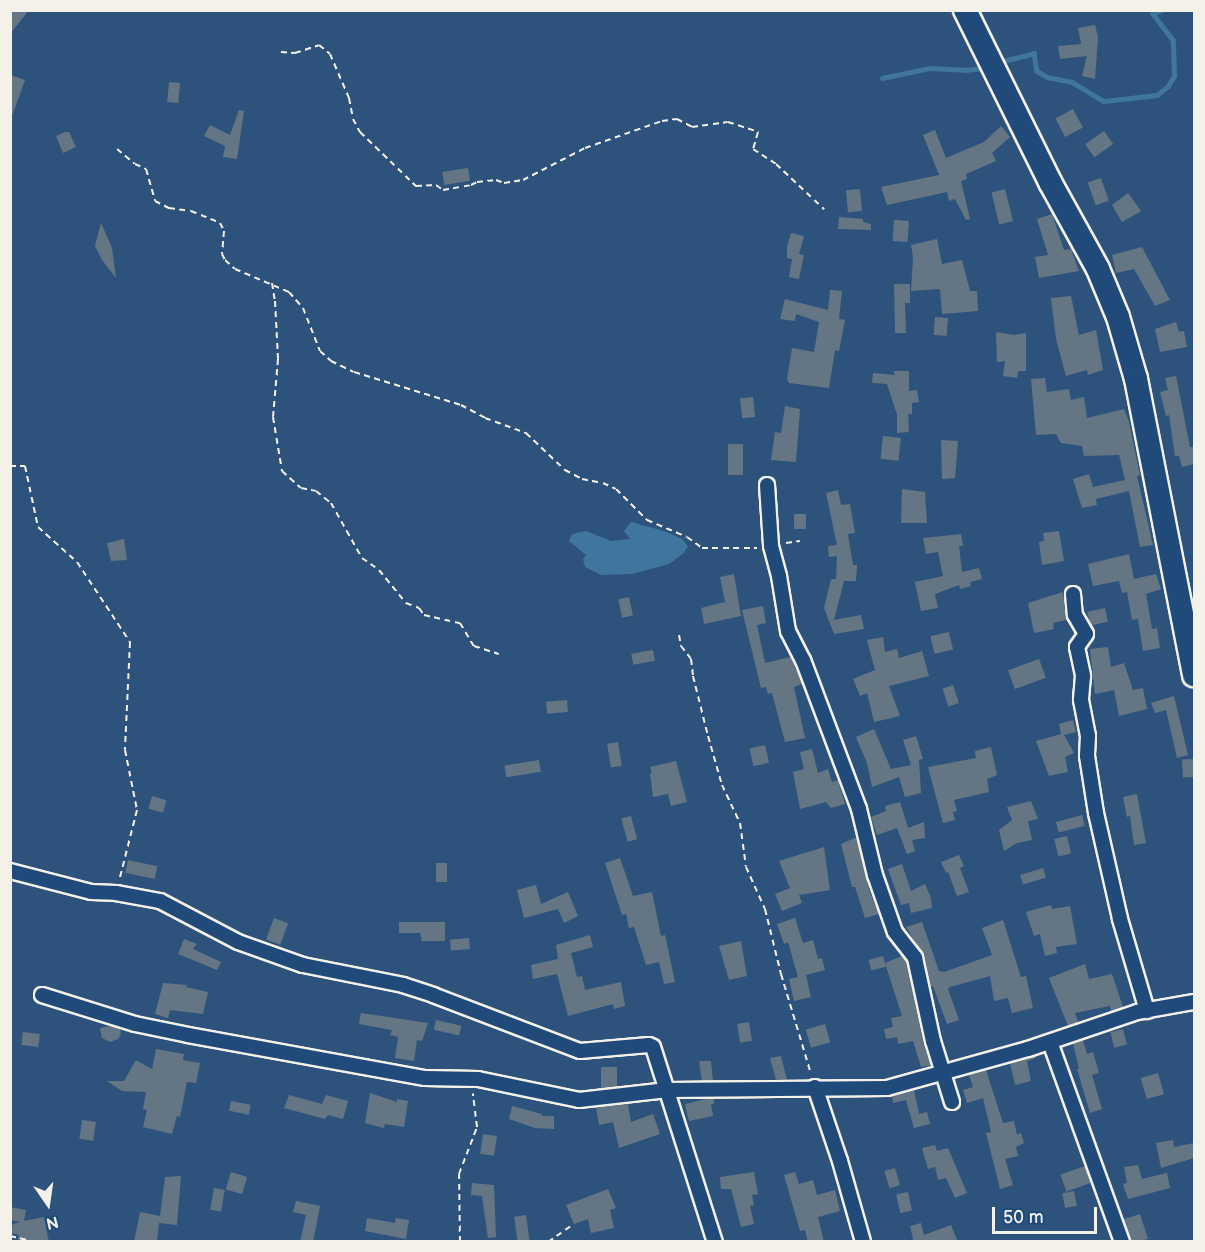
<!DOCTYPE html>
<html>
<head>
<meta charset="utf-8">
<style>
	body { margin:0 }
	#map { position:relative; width:1205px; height:1252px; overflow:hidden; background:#2d537c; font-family:"Balsamiq Sans",sans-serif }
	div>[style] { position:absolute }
	.water>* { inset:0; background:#40759d }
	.stream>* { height:4.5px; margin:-2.25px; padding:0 2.25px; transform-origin:2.25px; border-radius:2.25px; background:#40759d }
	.building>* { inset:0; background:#647684; transform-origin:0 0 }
	.path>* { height:2px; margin-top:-1px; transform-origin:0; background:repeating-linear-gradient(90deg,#f4f1e8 0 6px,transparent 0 10.5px) }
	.roads { filter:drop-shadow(2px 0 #f4f1e8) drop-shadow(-2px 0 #f4f1e8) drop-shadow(0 2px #f4f1e8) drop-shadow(0 -2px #f4f1e8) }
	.street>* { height:14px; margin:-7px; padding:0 7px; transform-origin:7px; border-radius:7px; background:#1f4a7a }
	.primary>* { height:22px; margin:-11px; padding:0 11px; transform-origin:11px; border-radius:11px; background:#1f4a7a }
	span { translate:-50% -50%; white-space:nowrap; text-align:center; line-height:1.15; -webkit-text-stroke:6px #1f4a7a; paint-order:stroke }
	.frame { position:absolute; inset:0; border:12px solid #f4f1e8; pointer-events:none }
	.north { position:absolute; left:18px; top:1174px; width:60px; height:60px; -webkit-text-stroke:4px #1f4a7a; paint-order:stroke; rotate:167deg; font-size:16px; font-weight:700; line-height:24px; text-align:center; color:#f4f1e8 }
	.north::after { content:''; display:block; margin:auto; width:21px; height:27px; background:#f4f1e8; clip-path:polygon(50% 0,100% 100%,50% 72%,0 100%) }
	.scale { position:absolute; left:992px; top:1207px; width:105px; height:27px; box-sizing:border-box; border:3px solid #f4f1e8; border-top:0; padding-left:8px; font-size:18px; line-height:21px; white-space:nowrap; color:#f4f1e8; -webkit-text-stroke:4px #1f4a7a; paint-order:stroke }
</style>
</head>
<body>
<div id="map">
	<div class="water">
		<i style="clip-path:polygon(631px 522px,664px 531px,682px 539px,688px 546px,684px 553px,669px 564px,632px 574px,601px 575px,585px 567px,583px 559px,586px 555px,569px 541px,572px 534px,586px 531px,611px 541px,630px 539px,624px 531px)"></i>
	</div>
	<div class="stream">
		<i style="left:1003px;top:61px;width:32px;rotate:-14deg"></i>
		<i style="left:1034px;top:53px;width:18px;rotate:81deg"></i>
		<i style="left:1037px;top:71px;width:12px;rotate:31deg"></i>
		<i style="left:1047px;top:77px;width:25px;rotate:11deg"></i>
		<i style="left:1072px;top:82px;width:37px;rotate:31deg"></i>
		<i style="left:1104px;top:101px;width:53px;rotate:-6.5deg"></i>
		<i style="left:1157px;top:95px;width:14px;rotate:-39deg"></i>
		<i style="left:1168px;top:86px;width:12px;rotate:-59deg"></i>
		<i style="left:1174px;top:76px;width:35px;rotate:-92deg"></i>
		<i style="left:1173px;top:41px;width:35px;rotate:-127deg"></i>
		<i style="left:1152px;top:13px;width:10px;rotate:-17deg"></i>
		<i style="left:882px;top:78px;width:49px;rotate:-11.8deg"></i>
		<i style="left:930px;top:68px;width:35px;rotate:3deg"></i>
		<i style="left:965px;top:70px;width:18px;rotate:-6deg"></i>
	</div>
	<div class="building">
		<i style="clip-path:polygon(15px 10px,29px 10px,10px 34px,10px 16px)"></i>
		<i style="clip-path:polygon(1095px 25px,1098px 37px,1095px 79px,1082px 76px,1087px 56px,1060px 59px,1058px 46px,1081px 44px,1078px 28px)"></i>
		<i style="clip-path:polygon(10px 75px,25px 80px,12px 116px,10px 115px)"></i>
		<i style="left:169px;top:82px;width:11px;height:20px;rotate:5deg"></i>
		<i style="left:1073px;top:109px;width:21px;height:20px;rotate:62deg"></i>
		<i style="clip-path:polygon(239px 110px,244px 111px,237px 159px,223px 157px,225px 146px,204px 136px,210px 125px,230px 135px)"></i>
		<i style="clip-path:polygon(1001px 126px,1010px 137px,992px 153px,996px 161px,966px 174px,967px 179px,961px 181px,970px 219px,966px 220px,955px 199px,949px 201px,947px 192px,887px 205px,881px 187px,939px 175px,923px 135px,935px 130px,946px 158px,984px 142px)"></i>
		<i style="left:1104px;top:131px;width:16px;height:23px;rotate:55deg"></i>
		<i style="clip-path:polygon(65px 132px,69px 132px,76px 147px,63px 153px,56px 136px)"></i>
		<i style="left:468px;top:168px;width:13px;height:26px;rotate:81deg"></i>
		<i style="left:1101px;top:178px;width:24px;height:14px;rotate:71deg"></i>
		<i style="left:860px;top:189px;width:22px;height:14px;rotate:85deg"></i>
		<i style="left:1005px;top:189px;width:33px;height:14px;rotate:76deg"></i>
		<i style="clip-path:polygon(1128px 193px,1141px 211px,1122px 222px,1112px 205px)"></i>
		<i style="clip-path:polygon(1052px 214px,1064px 250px,1071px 249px,1079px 271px,1039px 278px,1035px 257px,1048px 255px,1037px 219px)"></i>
		<i style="clip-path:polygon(839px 217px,863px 219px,863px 222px,871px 224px,871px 230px,838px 229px)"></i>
		<i style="left:894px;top:220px;width:15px;height:21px;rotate:4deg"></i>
		<i style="clip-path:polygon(101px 223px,112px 248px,116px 278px,102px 260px,95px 246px)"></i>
		<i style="clip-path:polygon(791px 233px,804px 236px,799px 254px,804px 255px,799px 279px,789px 277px,792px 259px,787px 258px,787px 247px)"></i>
		<i style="clip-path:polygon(937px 239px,942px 264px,962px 260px,970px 291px,977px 291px,978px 311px,942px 314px,940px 289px,911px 291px,913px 257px,911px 245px)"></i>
		<i style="clip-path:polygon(1142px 247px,1170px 300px,1155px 306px,1134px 269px,1116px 273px,1112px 255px)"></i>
		<i style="clip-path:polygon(894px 284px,910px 284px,910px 303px,905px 303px,906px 333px,895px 333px)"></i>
		<i style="clip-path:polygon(830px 290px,842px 291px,839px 319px,845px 320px,839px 351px,835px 350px,829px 388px,789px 383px,787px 379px,792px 348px,814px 352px,819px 322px,796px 314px,795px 321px,780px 319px,785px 299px,828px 310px)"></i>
		<i style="clip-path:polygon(1071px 296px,1079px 335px,1096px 330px,1103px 370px,1088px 375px,1087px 370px,1066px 376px,1056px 339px,1051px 298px)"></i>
		<i style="left:935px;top:317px;width:13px;height:18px;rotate:4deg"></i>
		<i style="clip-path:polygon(1176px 322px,1179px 332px,1184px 331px,1187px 347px,1160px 352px,1155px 329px)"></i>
		<i style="clip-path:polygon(996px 332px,1014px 335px,1026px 333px,1026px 371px,1018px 371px,1017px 378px,1003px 376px,1005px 361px,997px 362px)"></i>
		<i style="clip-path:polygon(894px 371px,909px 371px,909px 391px,917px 390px,919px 402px,912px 403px,912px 414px,908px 414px,909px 432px,897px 433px,897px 415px,887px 384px,872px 383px,873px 373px,895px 375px)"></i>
		<i style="clip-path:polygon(1176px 376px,1190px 447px,1194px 447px,1194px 464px,1182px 467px,1179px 456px,1175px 456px,1169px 415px,1166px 416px,1160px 392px,1168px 390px,1165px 378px)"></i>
		<i style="clip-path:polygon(1045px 378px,1047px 392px,1069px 389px,1071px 400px,1084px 397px,1087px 418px,1124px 409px,1129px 422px,1140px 475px,1137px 476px,1153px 545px,1140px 547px,1129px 491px,1096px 499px,1097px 505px,1082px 508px,1073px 479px,1089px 474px,1093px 487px,1125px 480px,1119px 455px,1084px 456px,1082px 446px,1061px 443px,1056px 434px,1036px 435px,1031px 379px)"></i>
		<i style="left:753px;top:397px;width:20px;height:13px;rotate:84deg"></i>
		<i style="clip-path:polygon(785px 406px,800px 409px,796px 462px,771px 460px,775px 432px,781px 433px)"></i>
		<i style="left:883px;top:436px;width:18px;height:23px;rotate:6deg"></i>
		<i style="clip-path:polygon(941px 440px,958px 441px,955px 478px,942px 479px)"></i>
		<i style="left:743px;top:444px;width:31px;height:15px;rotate:90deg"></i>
		<i style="clip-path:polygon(902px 489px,925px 492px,927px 523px,901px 523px)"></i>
		<i style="clip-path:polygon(838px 490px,841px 505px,850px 504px,855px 533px,848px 534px,853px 565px,857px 565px,856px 581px,844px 581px,834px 620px,861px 615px,864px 629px,834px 634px,824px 608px,831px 579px,836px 579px,837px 556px,829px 557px,828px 546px,837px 545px,826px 493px)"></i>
		<i style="left:794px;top:514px;width:12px;height:15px"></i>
		<i style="clip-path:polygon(1059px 531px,1064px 561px,1042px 565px,1039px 542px,1044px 541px,1043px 533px)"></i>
		<i style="clip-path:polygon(961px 534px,963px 546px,959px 546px,962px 572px,979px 568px,982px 579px,970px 582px,971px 586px,960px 589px,959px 585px,935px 594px,938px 608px,921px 611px,915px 582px,943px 576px,938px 552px,926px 554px,923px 538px)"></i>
		<i style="clip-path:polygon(124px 539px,127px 560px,111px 561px,107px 543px)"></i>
		<i style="clip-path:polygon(1129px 554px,1134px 579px,1156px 574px,1161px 589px,1146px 594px,1152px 629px,1157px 628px,1160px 648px,1143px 651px,1138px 619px,1132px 620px,1127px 592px,1122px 593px,1119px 581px,1093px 586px,1088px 564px)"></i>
		<i style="clip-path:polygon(734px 574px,741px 616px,704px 624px,701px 608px,725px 602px,720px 577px)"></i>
		<i style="clip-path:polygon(1063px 592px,1066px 620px,1053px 623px,1054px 629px,1034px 633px,1028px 603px)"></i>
		<i style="left:629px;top:597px;width:19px;height:11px;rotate:78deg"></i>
		<i style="clip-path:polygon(763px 606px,766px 623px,757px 625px,765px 663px,791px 657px,802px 684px,794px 687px,805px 738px,785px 742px,772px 693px,768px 694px,766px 687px,761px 688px,742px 610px)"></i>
		<i style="left:1105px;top:608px;width:14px;height:18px;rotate:78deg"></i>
		<i style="left:949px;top:632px;width:18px;height:19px;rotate:77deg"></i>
		<i style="clip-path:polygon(883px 637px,885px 652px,897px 649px,899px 658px,922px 651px,929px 676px,889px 686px,900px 716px,874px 722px,867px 693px,860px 696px,853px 679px,875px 670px,867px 640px)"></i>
		<i style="clip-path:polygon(1108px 647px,1111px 667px,1124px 663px,1133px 690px,1143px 688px,1147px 709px,1119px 716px,1114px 690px,1095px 694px,1090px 649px)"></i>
		<i style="left:653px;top:650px;width:11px;height:22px;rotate:80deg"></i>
		<i style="left:1039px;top:659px;width:20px;height:33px;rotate:70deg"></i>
		<i style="left:953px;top:685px;width:19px;height:11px;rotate:72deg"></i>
		<i style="clip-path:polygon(1174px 696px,1188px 755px,1177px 758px,1166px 710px,1155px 713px,1151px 703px)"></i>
		<i style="left:567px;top:700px;width:12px;height:21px;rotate:85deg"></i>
		<i style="clip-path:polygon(1073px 720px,1076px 732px,1064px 735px,1074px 753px,1065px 757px,1068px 772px,1049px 776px,1036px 741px,1061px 734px,1059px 724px)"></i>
		<i style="clip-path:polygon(874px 729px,891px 769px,911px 765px,903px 740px,916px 736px,923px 759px,919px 760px,921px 793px,905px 797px,899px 777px,872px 787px,867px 763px,856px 737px)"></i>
		<i style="left:618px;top:742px;width:24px;height:11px;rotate:81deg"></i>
		<i style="left:765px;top:745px;width:18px;height:16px;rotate:77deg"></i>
		<i style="clip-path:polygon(991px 747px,997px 775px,987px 779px,989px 792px,954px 800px,957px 811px,953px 812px,955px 820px,943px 823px,928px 767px,976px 758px,975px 751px)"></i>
		<i style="clip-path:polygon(812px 749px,818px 773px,828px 769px,832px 782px,838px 780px,845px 804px,831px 808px,826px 802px,800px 809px,793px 772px,804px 769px,800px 752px)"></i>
		<i style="left:1193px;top:759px;width:18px;height:11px;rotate:87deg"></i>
		<i style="left:539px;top:760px;width:12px;height:35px;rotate:81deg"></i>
		<i style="clip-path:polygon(676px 761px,687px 802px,671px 806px,668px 794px,653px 797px,650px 773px,652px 773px,650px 767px)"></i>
		<i style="clip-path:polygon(1137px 794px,1146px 843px,1134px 845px,1130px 816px,1127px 817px,1123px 797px)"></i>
		<i style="left:152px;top:796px;width:15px;height:13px;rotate:16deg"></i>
		<i style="clip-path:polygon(1031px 801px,1038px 819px,1028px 821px,1032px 840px,1017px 843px,1004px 851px,999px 830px,1012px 820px,1007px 807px)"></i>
		<i style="clip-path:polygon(900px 802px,908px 828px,924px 822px,925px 838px,912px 840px,915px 851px,907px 854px,897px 828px,877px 835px,871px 817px,886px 811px,885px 806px)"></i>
		<i style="left:1082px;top:815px;width:11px;height:27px;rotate:75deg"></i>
		<i style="left:631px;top:816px;width:24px;height:10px;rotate:75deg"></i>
		<i style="left:1067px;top:836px;width:18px;height:13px;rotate:77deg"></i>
		<i style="clip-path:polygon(857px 837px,870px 893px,879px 914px,865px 918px,855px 887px,852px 887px,841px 844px)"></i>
		<i style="clip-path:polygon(824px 847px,830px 890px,799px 895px,802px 903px,782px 911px,775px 894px,790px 888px,779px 861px)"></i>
		<i style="clip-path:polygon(959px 855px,964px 866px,960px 868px,969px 892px,957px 896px,948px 872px,946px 873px,941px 862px)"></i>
		<i style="clip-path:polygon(620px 858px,633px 896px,652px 892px,661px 936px,665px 935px,675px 982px,664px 984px,659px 962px,646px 965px,634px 927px,629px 928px,626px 914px,622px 915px,605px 863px)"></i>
		<i style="left:128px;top:860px;width:30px;height:13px;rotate:12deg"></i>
		<i style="left:436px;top:863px;width:11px;height:19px"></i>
		<i style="clip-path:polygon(902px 864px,911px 891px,925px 884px,931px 898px,932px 908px,911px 913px,909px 903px,901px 905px,888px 869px)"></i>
		<i style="left:1043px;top:868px;width:10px;height:24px;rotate:73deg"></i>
		<i style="clip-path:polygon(536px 885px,541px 904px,568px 892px,578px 916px,564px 923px,558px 909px,524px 918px,517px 890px)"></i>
		<i style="clip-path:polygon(1051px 905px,1052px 909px,1070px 906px,1077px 944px,1056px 947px,1057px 953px,1045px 956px,1040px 934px,1034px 936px,1026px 912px)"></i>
		<i style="left:274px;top:918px;width:15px;height:23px;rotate:20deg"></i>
		<i style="clip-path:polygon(795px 918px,803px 943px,813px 940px,818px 959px,822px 958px,825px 970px,806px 975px,811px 997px,794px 1001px,789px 979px,798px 977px,788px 942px,784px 944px,777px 924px)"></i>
		<i style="clip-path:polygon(1003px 920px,1021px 977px,1026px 976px,1033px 1008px,1012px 1013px,1008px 998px,994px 1001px,990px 976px,950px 987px,948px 989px,959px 1020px,947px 1024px,933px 986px,930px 987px,924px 956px,906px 927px,922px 922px,939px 971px,944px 972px,992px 955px,982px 928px)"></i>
		<i style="clip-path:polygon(399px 922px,445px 922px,445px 941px,422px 941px,420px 933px,399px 933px)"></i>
		<i style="clip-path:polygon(590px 935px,593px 947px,571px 953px,577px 977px,582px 976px,585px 990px,621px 982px,625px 1006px,614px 1009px,613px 1004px,568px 1016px,557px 974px,533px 979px,531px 965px,558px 959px,556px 945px)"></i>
		<i style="left:469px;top:938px;width:11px;height:19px;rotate:85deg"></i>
		<i style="clip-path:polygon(184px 939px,197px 944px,193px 949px,221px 962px,217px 970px,178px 954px)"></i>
		<i style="clip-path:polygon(741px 941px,747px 976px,729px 980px,719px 946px)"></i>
		<i style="left:883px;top:956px;width:11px;height:15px;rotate:75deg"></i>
		<i style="clip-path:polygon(902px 956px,907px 962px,924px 1046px,931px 1065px,921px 1067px,913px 1041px,898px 1044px,897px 1037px,886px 1039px,884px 1029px,893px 1027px,891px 1018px,902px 1016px,885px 963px)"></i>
		<i style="clip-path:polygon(1085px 964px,1089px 979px,1112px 974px,1123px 1007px,1111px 1011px,1110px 1006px,1075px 1013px,1078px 1022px,1068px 1026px,1049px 978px)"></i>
		<i style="clip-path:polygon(163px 983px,187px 985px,186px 987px,208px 992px,203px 1014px,170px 1010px,168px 1018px,155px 1014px)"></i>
		<i style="clip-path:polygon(361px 1013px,428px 1023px,422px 1041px,417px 1040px,414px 1061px,395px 1058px,398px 1037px,390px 1035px,392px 1030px,359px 1024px)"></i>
		<i style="left:436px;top:1020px;width:26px;height:10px;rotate:13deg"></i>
		<i style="left:749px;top:1022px;width:19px;height:12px;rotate:81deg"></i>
		<i style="left:825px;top:1024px;width:19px;height:20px;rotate:74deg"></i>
		<i style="clip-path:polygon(111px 1026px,120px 1029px,121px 1034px,118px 1039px,110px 1042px,102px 1038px,100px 1028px)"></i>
		<i style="left:1123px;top:1029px;width:16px;height:13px;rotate:76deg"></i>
		<i style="left:23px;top:1032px;width:17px;height:13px;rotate:7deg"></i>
		<i style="clip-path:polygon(1083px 1040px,1087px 1054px,1093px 1052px,1099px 1073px,1092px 1075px,1102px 1109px,1090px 1113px,1077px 1069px,1079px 1069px,1073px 1043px)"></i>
		<i style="clip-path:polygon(156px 1049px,184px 1054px,183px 1060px,200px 1063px,196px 1083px,187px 1082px,180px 1117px,177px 1116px,172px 1134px,143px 1127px,147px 1110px,143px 1109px,146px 1092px,122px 1091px,107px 1081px,124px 1081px,136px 1060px,152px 1069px)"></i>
		<i style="clip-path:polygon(781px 1056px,787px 1080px,776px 1080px,770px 1058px)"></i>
		<i style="clip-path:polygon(1035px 1056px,1036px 1058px,1027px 1061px,1031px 1081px,1015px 1085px,1010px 1063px)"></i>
		<i style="clip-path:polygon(699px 1061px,711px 1061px,713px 1081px,702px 1081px)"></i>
		<i style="left:601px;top:1067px;width:16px;height:21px"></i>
		<i style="clip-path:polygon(986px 1070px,1003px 1123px,1014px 1121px,1017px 1135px,1021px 1133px,1024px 1143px,1016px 1147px,1018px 1156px,1005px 1159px,1013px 1185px,1000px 1189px,986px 1133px,991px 1132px,983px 1098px,967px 1103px,963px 1090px,973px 1087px,969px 1075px)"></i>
		<i style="left:1158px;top:1073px;width:22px;height:18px;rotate:74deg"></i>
		<i style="clip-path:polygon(914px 1090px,919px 1114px,927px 1112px,930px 1124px,914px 1128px,906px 1100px,893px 1103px,892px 1096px)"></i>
		<i style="clip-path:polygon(370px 1093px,397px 1102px,397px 1099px,408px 1101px,404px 1127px,385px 1124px,384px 1128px,365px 1123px)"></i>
		<i style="clip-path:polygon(289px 1095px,322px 1104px,326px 1095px,348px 1101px,343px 1119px,328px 1115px,325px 1119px,284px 1108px)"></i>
		<i style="clip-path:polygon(706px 1099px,714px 1099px,714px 1104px,711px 1104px,713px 1116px,689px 1121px,685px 1104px)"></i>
		<i style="left:231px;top:1101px;width:20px;height:10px;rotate:11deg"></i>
		<i style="clip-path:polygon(628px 1104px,631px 1122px,653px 1114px,660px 1134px,619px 1148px,613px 1122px,599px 1125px,596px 1107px)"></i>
		<i style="clip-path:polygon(512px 1106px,542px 1114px,542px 1116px,554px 1116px,554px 1129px,535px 1128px,509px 1119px)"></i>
		<i style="left:82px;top:1120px;width:14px;height:19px;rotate:8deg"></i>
		<i style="left:483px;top:1134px;width:14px;height:20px;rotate:8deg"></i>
		<i style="clip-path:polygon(1173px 1140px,1174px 1147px,1194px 1143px,1194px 1158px,1161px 1168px,1156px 1143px)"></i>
		<i style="clip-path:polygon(935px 1145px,937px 1151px,948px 1148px,967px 1193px,955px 1198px,946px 1178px,938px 1180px,935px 1167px,928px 1169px,922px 1148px)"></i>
		<i style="clip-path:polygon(1138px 1165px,1142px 1179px,1167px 1173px,1170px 1188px,1128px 1199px,1123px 1184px,1127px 1183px,1124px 1167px)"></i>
		<i style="left:1085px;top:1166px;width:18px;height:26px;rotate:71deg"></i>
		<i style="left:895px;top:1168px;width:18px;height:11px;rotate:74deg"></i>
		<i style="left:231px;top:1172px;width:17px;height:18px;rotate:17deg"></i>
		<i style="clip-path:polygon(754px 1172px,758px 1194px,752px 1195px,754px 1205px,750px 1206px,754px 1224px,741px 1227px,731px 1189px,721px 1189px,720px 1177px)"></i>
		<i style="clip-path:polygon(795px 1172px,799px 1184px,813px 1180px,817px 1195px,835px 1190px,840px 1211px,818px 1217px,824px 1242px,808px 1242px,805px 1230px,800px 1231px,784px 1175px)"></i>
		<i style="clip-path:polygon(181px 1176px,177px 1225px,159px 1223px,157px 1242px,134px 1242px,140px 1212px,160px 1216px,165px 1177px)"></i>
		<i style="clip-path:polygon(472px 1183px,494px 1185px,496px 1237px,488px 1238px,482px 1196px,471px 1195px)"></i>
		<i style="left:214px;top:1188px;width:11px;height:22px;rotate:10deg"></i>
		<i style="clip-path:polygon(608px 1189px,616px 1208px,610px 1210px,614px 1228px,591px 1233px,588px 1219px,574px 1224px,566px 1205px)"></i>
		<i style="left:1074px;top:1191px;width:15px;height:12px;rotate:79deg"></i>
		<i style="left:908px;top:1192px;width:19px;height:12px;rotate:78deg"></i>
		<i style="clip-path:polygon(296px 1201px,320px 1206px,313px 1242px,300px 1242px,306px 1215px,293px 1212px)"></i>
		<i style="clip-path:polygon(10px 1207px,26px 1210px,24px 1221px,44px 1217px,49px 1242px,17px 1242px,19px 1235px,11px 1233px,13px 1224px,20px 1222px,10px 1220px)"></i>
		<i style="left:1140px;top:1214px;width:26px;height:18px;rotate:72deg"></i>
		<i style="left:526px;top:1215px;width:27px;height:12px;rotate:82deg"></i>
		<i style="clip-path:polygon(367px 1218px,395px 1223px,396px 1218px,409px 1220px,406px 1239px,365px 1231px)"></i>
		<i style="clip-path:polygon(921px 1223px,924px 1235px,951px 1225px,958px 1242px,909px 1242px,913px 1239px,910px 1226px)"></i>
	</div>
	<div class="path">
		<i style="left:281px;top:52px;width:14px;rotate:4deg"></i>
		<i style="left:295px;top:53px;width:25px;rotate:-18deg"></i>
		<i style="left:319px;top:45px;width:14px;rotate:39deg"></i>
		<i style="left:330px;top:54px;width:48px;rotate:66.6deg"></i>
		<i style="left:349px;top:98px;width:21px;rotate:79deg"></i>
		<i style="left:353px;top:119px;width:15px;rotate:62deg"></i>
		<i style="left:360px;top:132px;width:78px;rotate:44deg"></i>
		<i style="left:416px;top:186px;width:20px;rotate:-3deg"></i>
		<i style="left:436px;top:185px;width:9px;rotate:36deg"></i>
		<i style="left:443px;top:190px;width:28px;rotate:-10deg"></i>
		<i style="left:471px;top:185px;width:7px;rotate:-27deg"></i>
		<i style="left:477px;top:182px;width:19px;rotate:-6deg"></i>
		<i style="left:496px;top:180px;width:9px;rotate:21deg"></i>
		<i style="left:504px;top:183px;width:19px;rotate:-9deg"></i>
		<i style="left:523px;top:180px;width:70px;rotate:-27.3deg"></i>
		<i style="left:585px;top:148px;width:82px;rotate:-19.3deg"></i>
		<i style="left:662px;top:121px;width:15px;rotate:-8deg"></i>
		<i style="left:677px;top:119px;width:17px;rotate:28deg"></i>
		<i style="left:692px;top:127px;width:36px;rotate:-8deg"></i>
		<i style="left:728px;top:122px;width:32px;rotate:18deg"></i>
		<i style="left:758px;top:132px;width:18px;rotate:106deg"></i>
		<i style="left:753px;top:149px;width:27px;rotate:33deg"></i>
		<i style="left:776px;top:164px;width:66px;rotate:43.2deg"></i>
		<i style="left:117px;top:149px;width:23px;rotate:40deg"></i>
		<i style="left:135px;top:164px;width:12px;rotate:24deg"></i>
		<i style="left:146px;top:169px;width:33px;rotate:74deg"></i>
		<i style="left:155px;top:201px;width:16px;rotate:27deg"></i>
		<i style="left:169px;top:208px;width:22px;rotate:8deg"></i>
		<i style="left:191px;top:211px;width:31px;rotate:22deg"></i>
		<i style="left:220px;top:223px;width:9px;rotate:63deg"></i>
		<i style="left:224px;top:231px;width:23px;rotate:95deg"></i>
		<i style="left:222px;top:254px;width:7px;rotate:63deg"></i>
		<i style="left:225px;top:260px;width:13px;rotate:42deg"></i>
		<i style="left:235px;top:269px;width:59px;rotate:23.1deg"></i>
		<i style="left:289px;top:292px;width:21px;rotate:49deg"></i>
		<i style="left:303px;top:308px;width:46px;rotate:68.4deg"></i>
		<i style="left:320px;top:351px;width:15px;rotate:42deg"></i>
		<i style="left:331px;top:361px;width:25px;rotate:26deg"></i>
		<i style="left:354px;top:372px;width:112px;rotate:17.1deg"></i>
		<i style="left:461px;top:405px;width:27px;rotate:28deg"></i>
		<i style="left:485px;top:418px;width:44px;rotate:20.1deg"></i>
		<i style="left:526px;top:433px;width:54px;rotate:43.5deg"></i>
		<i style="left:565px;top:470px;width:19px;rotate:28deg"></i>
		<i style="left:582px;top:479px;width:21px;rotate:11deg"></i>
		<i style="left:603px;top:483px;width:14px;rotate:25deg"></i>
		<i style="left:616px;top:489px;width:44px;rotate:45deg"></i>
		<i style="left:647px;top:520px;width:43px;rotate:23deg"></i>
		<i style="left:687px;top:537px;width:19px;rotate:36deg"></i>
		<i style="left:702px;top:548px;width:55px"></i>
		<i style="left:272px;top:283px;width:18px;rotate:81deg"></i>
		<i style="left:275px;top:301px;width:58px;rotate:87deg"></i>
		<i style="left:278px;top:359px;width:58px;rotate:94.9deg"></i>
		<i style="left:273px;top:417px;width:55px;rotate:80.5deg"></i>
		<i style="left:282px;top:471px;width:25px;rotate:42deg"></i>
		<i style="left:301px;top:488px;width:15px;rotate:11deg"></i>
		<i style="left:316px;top:491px;width:19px;rotate:39deg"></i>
		<i style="left:331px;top:503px;width:63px;rotate:60.6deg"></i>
		<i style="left:362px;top:558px;width:21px;rotate:35deg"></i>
		<i style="left:379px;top:570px;width:43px;rotate:50.7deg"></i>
		<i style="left:406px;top:603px;width:14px;rotate:21deg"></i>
		<i style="left:419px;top:608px;width:9px;rotate:54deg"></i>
		<i style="left:424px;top:615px;width:37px;rotate:13deg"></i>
		<i style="left:460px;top:623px;width:27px;rotate:59deg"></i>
		<i style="left:474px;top:646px;width:26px;rotate:18deg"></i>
		<i style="left:10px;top:466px;width:15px"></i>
		<i style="left:25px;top:466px;width:62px;rotate:78deg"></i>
		<i style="left:38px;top:527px;width:52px;rotate:41.9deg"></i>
		<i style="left:77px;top:562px;width:96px;rotate:56.5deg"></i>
		<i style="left:130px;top:642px;width:108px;rotate:92.7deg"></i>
		<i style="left:125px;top:750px;width:61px;rotate:78.7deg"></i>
		<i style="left:137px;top:810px;width:73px;rotate:104.2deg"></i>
		<i style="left:786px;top:543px;width:14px;rotate:-8deg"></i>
		<i style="left:679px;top:635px;width:11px;rotate:80deg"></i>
		<i style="left:681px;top:646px;width:16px;rotate:52deg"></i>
		<i style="left:691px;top:659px;width:17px;rotate:83deg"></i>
		<i style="left:693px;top:676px;width:62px;rotate:76deg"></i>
		<i style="left:708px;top:736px;width:51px;rotate:74.1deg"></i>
		<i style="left:722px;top:785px;width:42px;rotate:64.7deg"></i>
		<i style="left:740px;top:823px;width:44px;rotate:82.2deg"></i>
		<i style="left:746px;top:867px;width:46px;rotate:65.7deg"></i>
		<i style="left:765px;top:909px;width:67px;rotate:76.2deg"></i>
		<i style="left:781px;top:974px;width:104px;rotate:73.3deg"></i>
		<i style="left:10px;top:1236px;width:28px;rotate:13deg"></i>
		<i style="left:460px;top:1242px;width:68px;rotate:-90.8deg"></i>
		<i style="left:459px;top:1174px;width:50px;rotate:-69deg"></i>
		<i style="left:477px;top:1127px;width:34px;rotate:-97deg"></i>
		<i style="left:548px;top:1242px;width:29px;rotate:-35deg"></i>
	</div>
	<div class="roads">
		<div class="street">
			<i style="left:767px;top:485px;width:61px;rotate:86.2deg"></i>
			<i style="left:771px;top:546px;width:31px;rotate:75deg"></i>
			<i style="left:779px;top:576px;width:56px;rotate:80.7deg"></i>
			<i style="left:788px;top:631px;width:33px;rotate:63deg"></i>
			<i style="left:803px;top:660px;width:159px;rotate:69.4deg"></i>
			<i style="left:859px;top:809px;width:68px;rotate:76.4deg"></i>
			<i style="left:875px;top:875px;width:60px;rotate:70.7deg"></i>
			<i style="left:895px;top:932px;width:33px;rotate:52deg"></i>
			<i style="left:915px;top:958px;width:85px;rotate:77.8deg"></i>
			<i style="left:933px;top:1041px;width:64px;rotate:72.7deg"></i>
			<i style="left:1073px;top:594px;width:21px;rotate:85deg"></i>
			<i style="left:1075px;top:615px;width:22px;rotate:60deg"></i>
			<i style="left:1086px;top:634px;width:16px;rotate:125deg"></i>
			<i style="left:1077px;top:647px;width:30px;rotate:78deg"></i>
			<i style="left:1083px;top:676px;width:24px;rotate:95deg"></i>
			<i style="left:1081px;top:700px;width:37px;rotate:79deg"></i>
			<i style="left:1088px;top:736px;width:20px;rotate:93deg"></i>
			<i style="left:1087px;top:756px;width:58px;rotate:81deg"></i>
			<i style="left:1096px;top:813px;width:109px;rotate:77.2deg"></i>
			<i style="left:1120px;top:919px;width:96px;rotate:73.6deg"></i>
			<i style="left:10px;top:871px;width:84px;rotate:14.5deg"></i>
			<i style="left:91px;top:892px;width:25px;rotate:2deg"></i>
			<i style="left:116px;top:893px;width:45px;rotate:10.3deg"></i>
			<i style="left:160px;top:901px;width:88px;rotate:27.7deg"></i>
			<i style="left:238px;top:942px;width:69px;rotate:19.5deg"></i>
			<i style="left:303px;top:965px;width:102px;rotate:11.3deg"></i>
			<i style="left:403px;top:985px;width:32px;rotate:18deg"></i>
			<i style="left:433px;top:995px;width:157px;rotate:20.9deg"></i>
			<i style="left:580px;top:1051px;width:69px;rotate:-5deg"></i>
			<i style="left:649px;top:1045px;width:4px;rotate:27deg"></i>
			<i style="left:653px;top:1047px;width:205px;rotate:72.4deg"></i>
			<i style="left:42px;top:995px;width:97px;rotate:17.3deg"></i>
			<i style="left:135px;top:1024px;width:54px;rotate:11.7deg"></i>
			<i style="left:188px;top:1035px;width:241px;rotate:10.3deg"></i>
			<i style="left:425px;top:1078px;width:53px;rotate:1.1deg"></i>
			<i style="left:478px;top:1079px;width:103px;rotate:11.7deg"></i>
			<i style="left:579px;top:1100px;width:89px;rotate:-6.5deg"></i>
			<i style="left:667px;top:1090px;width:220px;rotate:-0.5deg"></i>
			<i style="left:887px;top:1088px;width:146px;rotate:-15.5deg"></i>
			<i style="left:1028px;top:1049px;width:115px;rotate:-18.7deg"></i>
			<i style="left:1137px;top:1012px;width:58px;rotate:-10deg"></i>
			<i style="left:1050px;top:1042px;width:213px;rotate:70.2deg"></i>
			<i style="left:815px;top:1087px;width:78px;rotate:71.3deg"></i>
			<i style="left:840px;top:1161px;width:84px;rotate:74.1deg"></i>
		</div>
		<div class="primary">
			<i style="left:965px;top:10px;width:192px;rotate:63.7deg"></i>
			<i style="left:1050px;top:182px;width:99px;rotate:61.1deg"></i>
			<i style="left:1098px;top:269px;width:52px;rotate:67.4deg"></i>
			<i style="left:1118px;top:317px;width:65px;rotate:73.8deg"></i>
			<i style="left:1136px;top:379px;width:302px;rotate:78.9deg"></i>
		</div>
	</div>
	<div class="frame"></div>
	<div class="north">N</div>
	<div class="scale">50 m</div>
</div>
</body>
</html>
